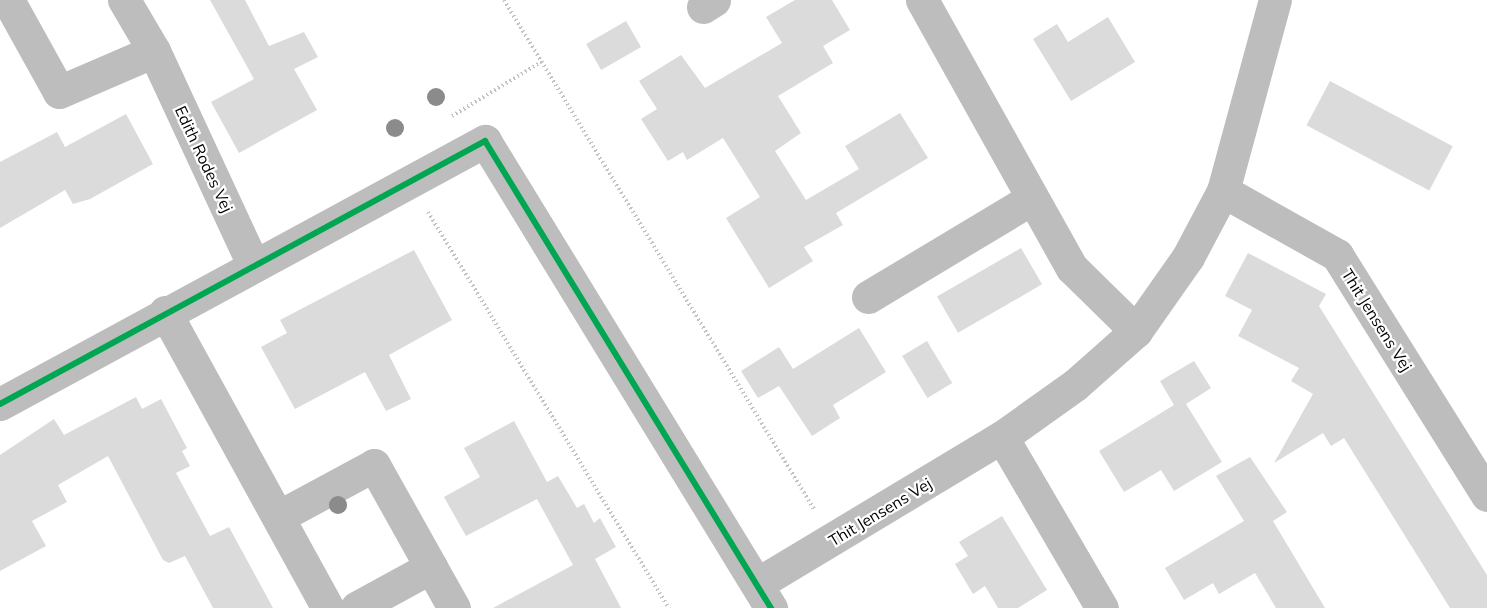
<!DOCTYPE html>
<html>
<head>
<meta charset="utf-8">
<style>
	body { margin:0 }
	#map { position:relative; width:1487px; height:608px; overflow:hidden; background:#fff; font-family:Mulish,sans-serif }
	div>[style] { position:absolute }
	.building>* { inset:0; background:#dbdbdb; transform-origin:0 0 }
	.path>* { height:4px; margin-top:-2px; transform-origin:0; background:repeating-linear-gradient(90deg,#c2c2c2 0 1.5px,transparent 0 4.5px) }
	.street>* { height:33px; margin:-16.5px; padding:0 16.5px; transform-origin:16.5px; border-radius:16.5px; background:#bdbdbd }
	.bus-1>* { height:6px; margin:-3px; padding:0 3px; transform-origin:3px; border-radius:3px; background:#00a651 }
	.trees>* { width:18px; height:18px; margin:-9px; border-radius:50%; background:#8b8b8b }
	span { translate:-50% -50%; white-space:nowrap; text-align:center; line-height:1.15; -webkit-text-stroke:4.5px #fff; paint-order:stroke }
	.street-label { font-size:16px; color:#000 }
</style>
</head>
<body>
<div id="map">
	<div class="building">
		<i style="clip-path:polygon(210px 0,245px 0,269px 46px,304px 32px,318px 57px,294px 69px,317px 110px,239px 153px,211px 102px,254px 79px)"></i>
		<i style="clip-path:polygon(795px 0,832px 0,850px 30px,823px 46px,833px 63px,778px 96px,801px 133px,775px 151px,806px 200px,859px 169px,845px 146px,900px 113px,928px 158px,836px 213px,843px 225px,804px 247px,813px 261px,769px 288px,726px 218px,760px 197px,723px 138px,687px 160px,683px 152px,668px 161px,641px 119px,657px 109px,639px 81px,681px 55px,705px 88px,782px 43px,766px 17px)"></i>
		<i style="clip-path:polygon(1108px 17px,1135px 62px,1071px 101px,1033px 39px,1057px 24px,1068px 42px)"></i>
		<i style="left:626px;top:21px;width:30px;height:46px;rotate:60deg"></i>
		<i style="left:1330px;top:81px;width:139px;height:50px;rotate:28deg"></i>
		<i style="clip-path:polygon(126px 114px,153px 164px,90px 199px,73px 204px,65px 190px,0 228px,0 162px,57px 132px,65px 147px)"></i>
		<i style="left:1021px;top:248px;width:42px;height:97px;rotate:60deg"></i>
		<i style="clip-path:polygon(414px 250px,452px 320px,389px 355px,411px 399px,386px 411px,365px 372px,295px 409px,261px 347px,287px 333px,280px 320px)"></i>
		<i style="clip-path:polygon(1248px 253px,1326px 294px,1319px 306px,1487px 575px,1487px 608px,1450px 608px,1344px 438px,1331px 446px,1323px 433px,1274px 463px,1313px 394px,1291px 381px,1299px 368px,1238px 336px,1252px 310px,1225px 296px)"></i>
		<i style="clip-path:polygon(859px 328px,886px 372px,833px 405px,840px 418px,812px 436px,779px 386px,758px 398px,741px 371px,779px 347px,793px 369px)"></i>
		<i style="left:927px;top:341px;width:49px;height:29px;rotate:59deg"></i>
		<i style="clip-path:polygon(1194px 361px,1211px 388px,1186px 404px,1222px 462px,1174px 491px,1161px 470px,1124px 492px,1099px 451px,1174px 405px,1160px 381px)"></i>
		<i style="clip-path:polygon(136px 397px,142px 409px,161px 399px,187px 448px,182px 451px,190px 466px,176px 473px,210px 536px,229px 527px,273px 608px,213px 608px,185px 556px,169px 563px,163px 560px,108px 456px,58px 485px,67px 502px,32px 521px,46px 546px,0 571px,0 455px,54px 419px,64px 435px)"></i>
		<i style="clip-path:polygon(514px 421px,547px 482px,558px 476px,577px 508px,584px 504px,594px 523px,600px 518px,616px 547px,595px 559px,621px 608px,493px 608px,573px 565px,537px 499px,466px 536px,444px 497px,480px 477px,464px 448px)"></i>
		<i style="clip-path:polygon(1250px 457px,1287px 512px,1273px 521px,1325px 608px,1276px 608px,1255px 573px,1219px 594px,1213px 583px,1184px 600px,1165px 568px,1244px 521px,1216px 476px)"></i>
		<i style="clip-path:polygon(1002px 516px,1047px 590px,1018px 608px,998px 608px,985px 586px,973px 594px,955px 564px,968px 556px,959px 542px)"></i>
	</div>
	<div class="path">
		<i style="left:504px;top:0;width:596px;rotate:58.66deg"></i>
		<i style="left:452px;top:116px;width:104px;rotate:-31.2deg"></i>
		<i style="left:428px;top:212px;width:464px;rotate:58.7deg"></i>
	</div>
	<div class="street">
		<i style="left:8px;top:0;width:105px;rotate:61deg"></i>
		<i style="left:59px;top:92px;width:103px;rotate:-23.3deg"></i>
		<i style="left:124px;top:0;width:59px;rotate:59.5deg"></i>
		<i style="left:154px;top:51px;width:237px;rotate:65.1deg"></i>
		<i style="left:922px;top:0;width:307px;rotate:60.8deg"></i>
		<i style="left:1072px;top:268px;width:90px;rotate:44.5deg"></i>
		<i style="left:703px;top:7px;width:13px;rotate:-32deg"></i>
		<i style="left:1223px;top:191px;width:131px;rotate:29.3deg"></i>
		<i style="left:1337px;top:255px;width:283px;rotate:58deg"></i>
		<i style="left:868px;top:297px;width:190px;rotate:-31deg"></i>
		<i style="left:165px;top:312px;width:338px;rotate:61.2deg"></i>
		<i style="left:0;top:404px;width:552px;rotate:-28.47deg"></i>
		<i style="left:485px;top:141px;width:548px;rotate:58.52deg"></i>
		<i style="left:1002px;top:437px;width:198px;rotate:59.7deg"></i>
		<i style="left:278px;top:517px;width:109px;rotate:-28.4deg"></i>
		<i style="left:374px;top:465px;width:117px;rotate:60.8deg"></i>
		<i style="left:431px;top:567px;width:85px;rotate:151.3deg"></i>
		<i style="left:431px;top:567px;width:47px;rotate:60.7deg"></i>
		<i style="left:757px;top:584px;width:286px;rotate:-31deg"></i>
		<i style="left:1002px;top:437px;width:90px;rotate:-35.5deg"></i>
		<i style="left:1075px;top:385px;width:81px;rotate:-41.5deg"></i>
		<i style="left:1136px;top:331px;width:90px;rotate:-54.9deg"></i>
		<i style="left:1188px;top:257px;width:75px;rotate:-62.1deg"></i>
		<i style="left:1223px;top:191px;width:198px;rotate:-74.8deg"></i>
	</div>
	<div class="bus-1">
		<i style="left:0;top:404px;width:552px;rotate:-28.47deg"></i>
		<i style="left:485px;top:141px;width:548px;rotate:58.52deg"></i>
	</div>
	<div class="trees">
		<i style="left:436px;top:97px"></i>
		<i style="left:395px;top:128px"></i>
		<i style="left:338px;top:505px"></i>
	</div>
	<div class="street-label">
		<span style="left:204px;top:159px;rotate:65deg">Edith Rodes Vej</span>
		<span style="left:1377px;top:320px;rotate:58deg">Thit Jensens Vej</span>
		<span style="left:880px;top:512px;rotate:-31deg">Thit Jensens Vej</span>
	</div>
</div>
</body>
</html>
